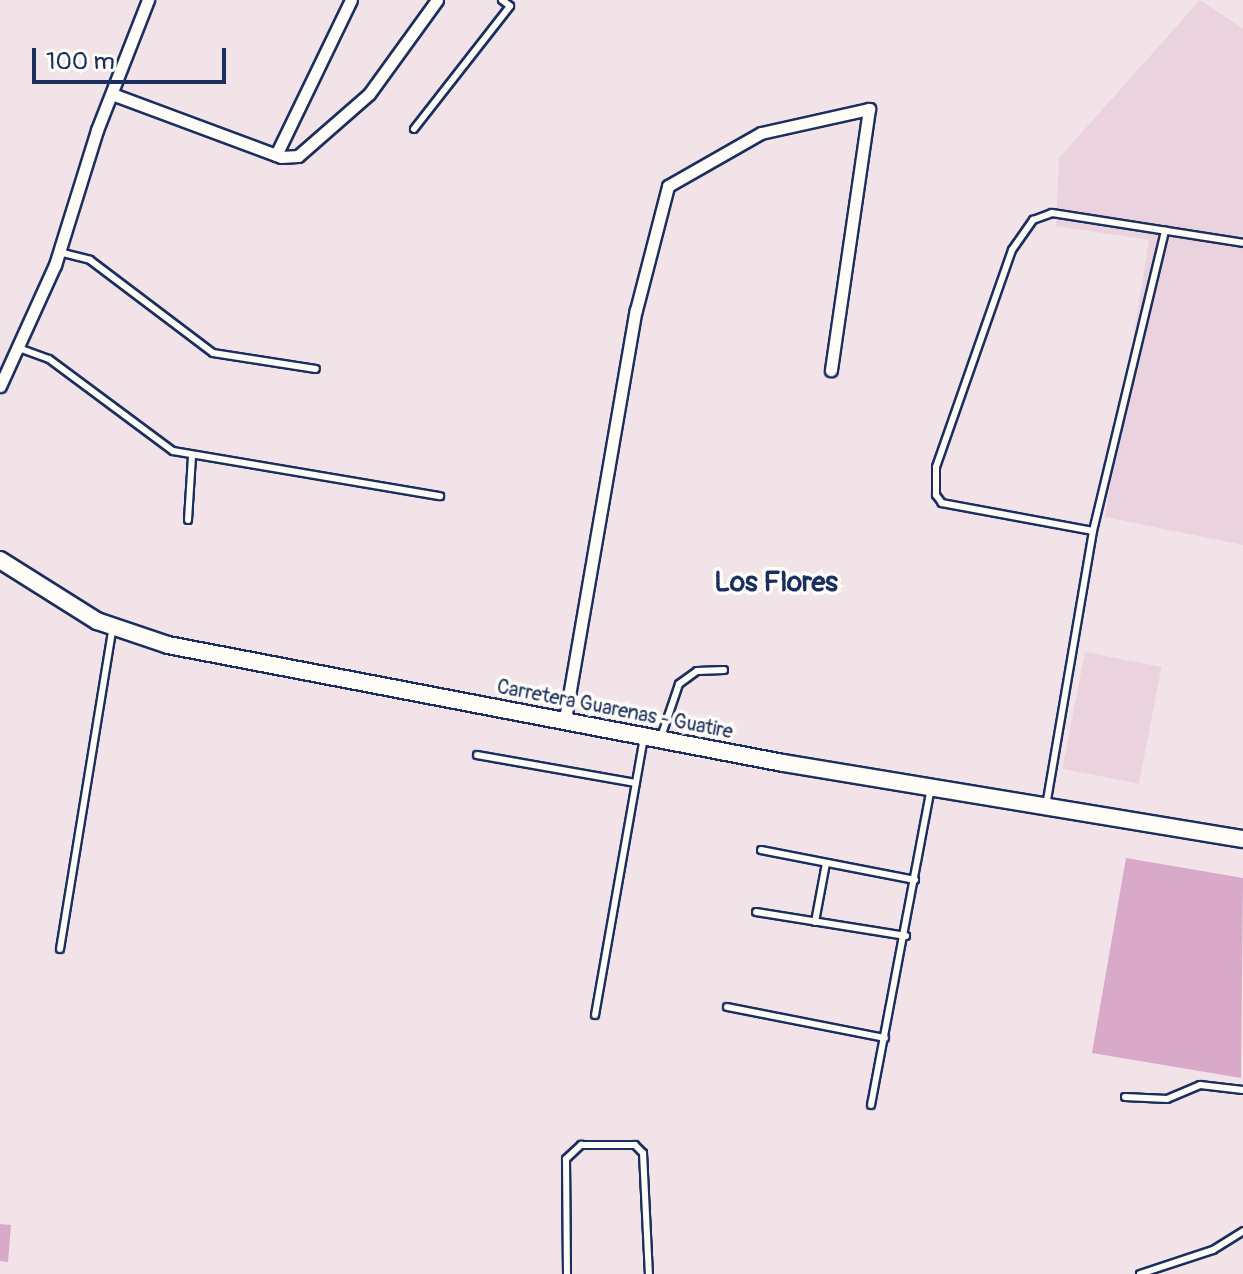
<!DOCTYPE html>
<html>
<head>
<meta charset="utf-8">
<style>
	body { margin:0 }
	#map { position:relative; width:1243px; height:1274px; overflow:hidden; background:#f2e3e9; font-family:Pangolin,sans-serif }
	div>[style] { position:absolute }
	.built>* { inset:0; background:#ead2df; transform-origin:0 0 }
	.building>* { inset:0; background:#d8a9c9 }
	.roads { filter:drop-shadow(2px 0 #1b2f5e) drop-shadow(-2px 0 #1b2f5e) drop-shadow(0 2px #1b2f5e) drop-shadow(0 -2px #1b2f5e) }
	.lane>* { height:6px; margin:-3px; padding:0 3px; transform-origin:3px; border-radius:3px; background:#fdfcf7 }
	.street>* { height:11px; margin:-5.5px; padding:0 5.5px; transform-origin:5.5px; border-radius:5.5px; background:#fdfcf7 }
	.secondary>* { height:16px; margin:-8px; padding:0 8px; transform-origin:8px; border-radius:8px; background:#fdfcf7 }
	span { translate:-50% -50%; white-space:nowrap; text-align:center; line-height:1.15; -webkit-text-stroke:7px #fdfcf7; paint-order:stroke }
	.street-label { font-size:20px; color:#1b2f5e }
	.district-label { font-size:28px; color:#1b2f5e; font-weight:700 }
	.scale { position:absolute; left:32px; top:48px; width:194px; height:36px; box-sizing:border-box; border:4px solid #1b2f5e; border-top:0; padding-left:10px; font-size:24px; line-height:28px; white-space:nowrap; color:#1b2f5e; -webkit-text-stroke:6px #fdfcf7; paint-order:stroke }
</style>
</head>
<body>
<div id="map">
	<div class="built">
		<i style="clip-path:polygon(1200px 0,1243px 29px,1243px 545px,1105px 517px,1149px 240px,1056px 226px,1059px 158px)"></i>
		<i style="left:1085px;top:652px;width:78px;height:119px;rotate:11deg"></i>
	</div>
	<div class="building">
		<i style="clip-path:polygon(1126px 858px,1243px 878px,1241px 1078px,1092px 1053px)"></i>
		<i style="clip-path:polygon(0 1224px,11px 1225px,8px 1262px,0 1261px)"></i>
	</div>
	<div class="roads">
		<div class="lane">
			<i style="left:414px;top:129px;width:156px;rotate:-52deg"></i>
			<i style="left:510px;top:6px;width:10px;rotate:-143deg"></i>
			<i style="left:59px;top:252px;width:32px;rotate:14deg"></i>
			<i style="left:90px;top:260px;width:154px;rotate:37.1deg"></i>
			<i style="left:213px;top:353px;width:104px;rotate:8.8deg"></i>
			<i style="left:16px;top:347px;width:35px;rotate:20deg"></i>
			<i style="left:49px;top:359px;width:154px;rotate:36.6deg"></i>
			<i style="left:173px;top:451px;width:271px;rotate:9.6deg"></i>
			<i style="left:188px;top:520px;width:63px;rotate:-86.4deg"></i>
			<i style="left:1093px;top:531px;width:154px;rotate:-169.5deg"></i>
			<i style="left:942px;top:503px;width:10px;rotate:-127deg"></i>
			<i style="left:936px;top:495px;width:28px;rotate:-90deg"></i>
			<i style="left:936px;top:467px;width:230px;rotate:-70.7deg"></i>
			<i style="left:1012px;top:250px;width:37px;rotate:-55deg"></i>
			<i style="left:1033px;top:220px;width:20px;rotate:-20deg"></i>
			<i style="left:1052px;top:213px;width:193px;rotate:8.9deg"></i>
			<i style="left:661px;top:737px;width:56px;rotate:-71.2deg"></i>
			<i style="left:679px;top:684px;width:22px;rotate:-36deg"></i>
			<i style="left:697px;top:671px;width:27px;rotate:-2deg"></i>
			<i style="left:477px;top:755px;width:161px;rotate:10deg"></i>
			<i style="left:1046px;top:806px;width:279px;rotate:-80.3deg"></i>
			<i style="left:1093px;top:531px;width:309px;rotate:-76.5deg"></i>
			<i style="left:761px;top:850px;width:157px;rotate:11deg"></i>
			<i style="left:756px;top:912px;width:152px;rotate:9.1deg"></i>
			<i style="left:815px;top:922px;width:60px;rotate:-79.4deg"></i>
			<i style="left:60px;top:949px;width:326px;rotate:-80.7deg"></i>
			<i style="left:727px;top:1007px;width:161px;rotate:11.1deg"></i>
			<i style="left:595px;top:1015px;width:282px;rotate:-80deg"></i>
			<i style="left:1125px;top:1097px;width:42px;rotate:2.7deg"></i>
			<i style="left:1167px;top:1099px;width:36px;rotate:-23deg"></i>
			<i style="left:1200px;top:1085px;width:43px;rotate:6.6deg"></i>
			<i style="left:871px;top:1105px;width:323px;rotate:-79.3deg"></i>
			<i style="left:567px;top:1274px;width:115px;rotate:-90.5deg"></i>
			<i style="left:566px;top:1159px;width:21px;rotate:-43deg"></i>
			<i style="left:581px;top:1145px;width:54px"></i>
			<i style="left:635px;top:1145px;width:11px;rotate:45deg"></i>
			<i style="left:643px;top:1153px;width:121px;rotate:87.2deg"></i>
			<i style="left:1140px;top:1274px;width:77px;rotate:-18.2deg"></i>
			<i style="left:1213px;top:1250px;width:36px;rotate:-32deg"></i>
		</div>
		<div class="street">
			<i style="left:112px;top:94px;width:180px;rotate:20.4deg"></i>
			<i style="left:281px;top:157px;width:17px;rotate:-3deg"></i>
			<i style="left:298px;top:156px;width:94px;rotate:-41.1deg"></i>
			<i style="left:369px;top:94px;width:116px;rotate:-54.1deg"></i>
			<i style="left:276px;top:155px;width:172px;rotate:-64.2deg"></i>
			<i style="left:0;top:386px;width:133px;rotate:-65.6deg"></i>
			<i style="left:55px;top:265px;width:141px;rotate:-72.7deg"></i>
			<i style="left:97px;top:130px;width:140px;rotate:-68.6deg"></i>
			<i style="left:565px;top:719px;width:415px;rotate:-80.2deg"></i>
			<i style="left:636px;top:310px;width:128px;rotate:-75.5deg"></i>
			<i style="left:668px;top:186px;width:107px;rotate:-29.7deg"></i>
			<i style="left:761px;top:133px;width:111px;rotate:-12.5deg"></i>
			<i style="left:869px;top:109px;width:264px;rotate:98.3deg"></i>
		</div>
		<div class="secondary">
			<i style="left:0;top:560px;width:115px;rotate:32.2deg"></i>
			<i style="left:97px;top:621px;width:75px;rotate:18.7deg"></i>
			<i style="left:168px;top:645px;width:626px;rotate:10.86deg"></i>
			<i style="left:783px;top:763px;width:466px;rotate:9.4deg"></i>
		</div>
	</div>
	<div class="street-label">
		<span style="left:615px;top:709px;rotate:11deg">Carretera Guarenas - Guatire</span>
	</div>
	<div class="district-label">
		<span style="left:776px;top:583px">Los Flores</span>
	</div>
	<div class="scale">100 m</div>
</div>
</body>
</html>
